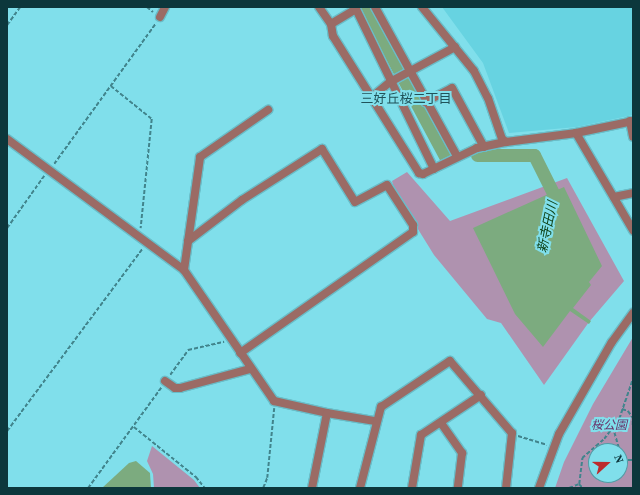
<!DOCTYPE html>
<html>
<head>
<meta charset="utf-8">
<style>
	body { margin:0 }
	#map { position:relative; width:640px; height:495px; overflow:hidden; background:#80dfeb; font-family:"Source Serif 4","Noto Sans JP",serif }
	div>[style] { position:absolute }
	.built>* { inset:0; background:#67d3e1 }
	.green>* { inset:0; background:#af92af }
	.water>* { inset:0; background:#7cab7f }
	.river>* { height:13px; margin:-6.5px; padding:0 6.5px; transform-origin:6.5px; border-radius:6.5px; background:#7cab7f }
	.path>* { height:1.5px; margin-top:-0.75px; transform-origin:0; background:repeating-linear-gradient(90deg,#41848c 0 4px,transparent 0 6px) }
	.roads { filter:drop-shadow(1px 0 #69bdc8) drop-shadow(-1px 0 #69bdc8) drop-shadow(0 1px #69bdc8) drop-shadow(0 -1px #69bdc8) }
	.minor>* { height:8px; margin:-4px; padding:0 4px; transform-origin:4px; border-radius:4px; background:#9b6b65 }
	.tertiary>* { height:8px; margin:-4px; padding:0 4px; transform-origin:4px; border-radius:4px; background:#9b6b65 }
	span { translate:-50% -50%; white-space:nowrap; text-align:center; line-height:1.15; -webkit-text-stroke:4px #80dfeb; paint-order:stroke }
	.park-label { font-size:12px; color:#69336b; font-style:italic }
	.neighbourhood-label { font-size:13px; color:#20535a }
	.water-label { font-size:13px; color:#0f4217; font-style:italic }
	.frame { position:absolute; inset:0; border:8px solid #0c373c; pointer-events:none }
	.north { position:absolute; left:588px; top:443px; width:40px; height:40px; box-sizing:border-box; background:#80dfeb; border:1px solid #529ca5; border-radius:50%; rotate:69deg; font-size:11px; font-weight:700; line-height:16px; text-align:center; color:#0c373c }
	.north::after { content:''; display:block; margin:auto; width:14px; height:18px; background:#bc2c2d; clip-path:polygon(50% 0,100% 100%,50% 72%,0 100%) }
</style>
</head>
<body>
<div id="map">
	<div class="built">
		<i style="clip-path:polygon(442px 7px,633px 7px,633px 115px,577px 127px,509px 133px,483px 63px)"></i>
	</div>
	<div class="green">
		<i style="clip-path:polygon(407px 172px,450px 221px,567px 178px,624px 281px,589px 322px,544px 385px,501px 323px,487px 319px,434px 255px,395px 192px,392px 181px)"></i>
		<i style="clip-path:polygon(evenodd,633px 337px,633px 488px,555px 488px,564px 462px,593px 404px,633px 337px,596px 451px,620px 451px,620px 475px,596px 475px,596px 451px)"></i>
		<i style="clip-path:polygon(152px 446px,194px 480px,200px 488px,154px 488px,153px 474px,147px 461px)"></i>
	</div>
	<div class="water">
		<i style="clip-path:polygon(564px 187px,602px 266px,589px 282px,591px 285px,573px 308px,591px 321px,589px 324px,570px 311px,543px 347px,515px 314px,473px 228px)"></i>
		<i style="clip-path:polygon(136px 461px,150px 473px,151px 488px,102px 488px,129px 463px)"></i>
	</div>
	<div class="river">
		<i style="left:365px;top:7px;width:169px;rotate:61.8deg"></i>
		<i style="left:477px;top:155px;width:57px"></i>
		<i style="left:534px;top:155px;width:45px;rotate:63.4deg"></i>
		<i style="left:554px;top:195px;width:14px;rotate:102deg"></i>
	</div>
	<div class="path">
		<i style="left:147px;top:7px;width:8px;rotate:40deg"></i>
		<i style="left:7px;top:25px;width:22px;rotate:-54deg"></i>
		<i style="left:111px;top:86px;width:53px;rotate:38.8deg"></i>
		<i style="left:152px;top:119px;width:110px;rotate:95.8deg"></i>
		<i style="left:54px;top:164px;width:174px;rotate:-54.1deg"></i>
		<i style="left:7px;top:228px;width:64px;rotate:-54.6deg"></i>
		<i style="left:170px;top:375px;width:31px;rotate:-54deg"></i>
		<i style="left:188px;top:350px;width:37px;rotate:-13deg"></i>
		<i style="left:622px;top:409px;width:6px;rotate:18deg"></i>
		<i style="left:628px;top:411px;width:9px;rotate:54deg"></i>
		<i style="left:633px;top:421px;width:5px;rotate:90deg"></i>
		<i style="left:134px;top:427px;width:80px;rotate:38.9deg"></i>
		<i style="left:196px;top:477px;width:14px;rotate:51deg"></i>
		<i style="left:613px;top:427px;width:25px;rotate:74deg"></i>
		<i style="left:620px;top:451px;width:12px;rotate:48deg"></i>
		<i style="left:628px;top:460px;width:5px"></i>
		<i style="left:7px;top:431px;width:228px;rotate:-53.4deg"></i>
		<i style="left:518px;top:436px;width:30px;rotate:17deg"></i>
		<i style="left:579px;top:484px;width:6px;rotate:45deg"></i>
		<i style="left:88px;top:488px;width:124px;rotate:-53.9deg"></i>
		<i style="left:263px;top:488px;width:11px;rotate:-68deg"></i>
		<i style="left:267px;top:478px;width:70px;rotate:-84.3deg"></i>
		<i style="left:569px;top:488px;width:11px;rotate:-22deg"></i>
		<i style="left:579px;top:484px;width:26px;rotate:-83deg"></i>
		<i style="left:582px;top:458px;width:29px;rotate:-41deg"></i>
		<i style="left:604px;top:439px;width:25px;rotate:-53deg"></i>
		<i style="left:619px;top:419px;width:43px;rotate:-71.1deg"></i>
	</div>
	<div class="roads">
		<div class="minor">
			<i style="left:319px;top:7px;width:21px;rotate:55deg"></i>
			<i style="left:331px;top:24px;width:29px;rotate:-31deg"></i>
			<i style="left:355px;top:7px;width:180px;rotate:64deg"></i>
			<i style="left:375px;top:7px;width:170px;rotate:61.2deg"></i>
			<i style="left:160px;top:17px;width:11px;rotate:-63deg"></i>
			<i style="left:331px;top:24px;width:12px;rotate:81deg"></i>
			<i style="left:333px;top:36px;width:162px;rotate:57.9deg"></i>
			<i style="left:419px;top:173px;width:4px;rotate:14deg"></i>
			<i style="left:423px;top:174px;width:60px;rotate:-25.7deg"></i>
			<i style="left:477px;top:148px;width:30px;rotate:-12deg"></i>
			<i style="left:372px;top:97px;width:23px;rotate:-40deg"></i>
			<i style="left:390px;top:82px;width:74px;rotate:-28.3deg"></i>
			<i style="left:425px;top:102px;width:30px;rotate:-27deg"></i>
			<i style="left:452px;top:88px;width:67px;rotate:61.5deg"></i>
			<i style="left:630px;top:121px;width:16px;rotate:79deg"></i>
			<i style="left:576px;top:133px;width:113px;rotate:59.6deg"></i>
			<i style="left:7px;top:139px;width:220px;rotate:36.5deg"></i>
			<i style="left:184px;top:270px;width:159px;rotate:55.5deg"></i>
			<i style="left:274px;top:401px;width:54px;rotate:12.8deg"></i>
			<i style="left:327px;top:413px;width:49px;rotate:9.5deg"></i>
			<i style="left:614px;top:197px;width:19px;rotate:-12deg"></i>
			<i style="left:188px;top:241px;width:68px;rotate:-37.2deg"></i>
			<i style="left:242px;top:200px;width:95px;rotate:-32.5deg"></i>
			<i style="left:322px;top:149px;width:62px;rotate:58.1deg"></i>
			<i style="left:355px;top:202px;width:36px;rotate:-28deg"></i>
			<i style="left:387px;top:185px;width:48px;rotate:57deg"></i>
			<i style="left:413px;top:225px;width:7px;rotate:90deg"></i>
			<i style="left:413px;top:232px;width:211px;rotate:145deg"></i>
			<i style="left:184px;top:270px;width:114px;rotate:-81.9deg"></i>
			<i style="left:200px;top:157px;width:83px;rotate:-34.7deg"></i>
			<i style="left:165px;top:381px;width:12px;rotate:35deg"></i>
			<i style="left:175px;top:388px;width:5px"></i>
			<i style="left:180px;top:388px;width:73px;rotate:-15.2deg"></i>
			<i style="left:441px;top:423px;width:37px;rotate:55deg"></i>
			<i style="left:462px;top:453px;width:35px;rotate:97deg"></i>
			<i style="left:312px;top:488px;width:76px;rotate:-78.7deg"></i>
			<i style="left:360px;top:488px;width:84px;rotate:-75.5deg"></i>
			<i style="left:381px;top:407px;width:83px;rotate:-33.7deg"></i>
			<i style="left:450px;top:361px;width:95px;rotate:49.3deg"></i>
			<i style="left:512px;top:433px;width:55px;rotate:96.2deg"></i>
			<i style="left:412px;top:488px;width:54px;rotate:-80.4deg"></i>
			<i style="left:421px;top:435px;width:72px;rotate:-33.7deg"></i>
		</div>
		<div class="tertiary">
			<i style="left:422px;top:7px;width:82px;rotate:50.9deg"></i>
			<i style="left:474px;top:71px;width:30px;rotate:63deg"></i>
			<i style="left:488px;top:98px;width:43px;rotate:71.1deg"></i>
			<i style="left:502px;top:139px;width:5px;rotate:37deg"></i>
			<i style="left:506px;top:142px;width:71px;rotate:-7.3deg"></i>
			<i style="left:576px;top:133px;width:58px;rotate:-11.9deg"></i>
			<i style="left:539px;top:488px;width:58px;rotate:-69.7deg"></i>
			<i style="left:559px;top:434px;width:106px;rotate:-60.1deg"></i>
			<i style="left:612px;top:342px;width:36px;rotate:-54deg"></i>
		</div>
	</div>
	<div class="park-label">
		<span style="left:609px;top:426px">桜公園</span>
	</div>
	<div class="neighbourhood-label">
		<span style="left:406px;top:99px">三好丘桜二丁目</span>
	</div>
	<div class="water-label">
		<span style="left:548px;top:227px;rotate:-78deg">新寺田川</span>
	</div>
	<div class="frame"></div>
	<div class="north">N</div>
</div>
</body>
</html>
